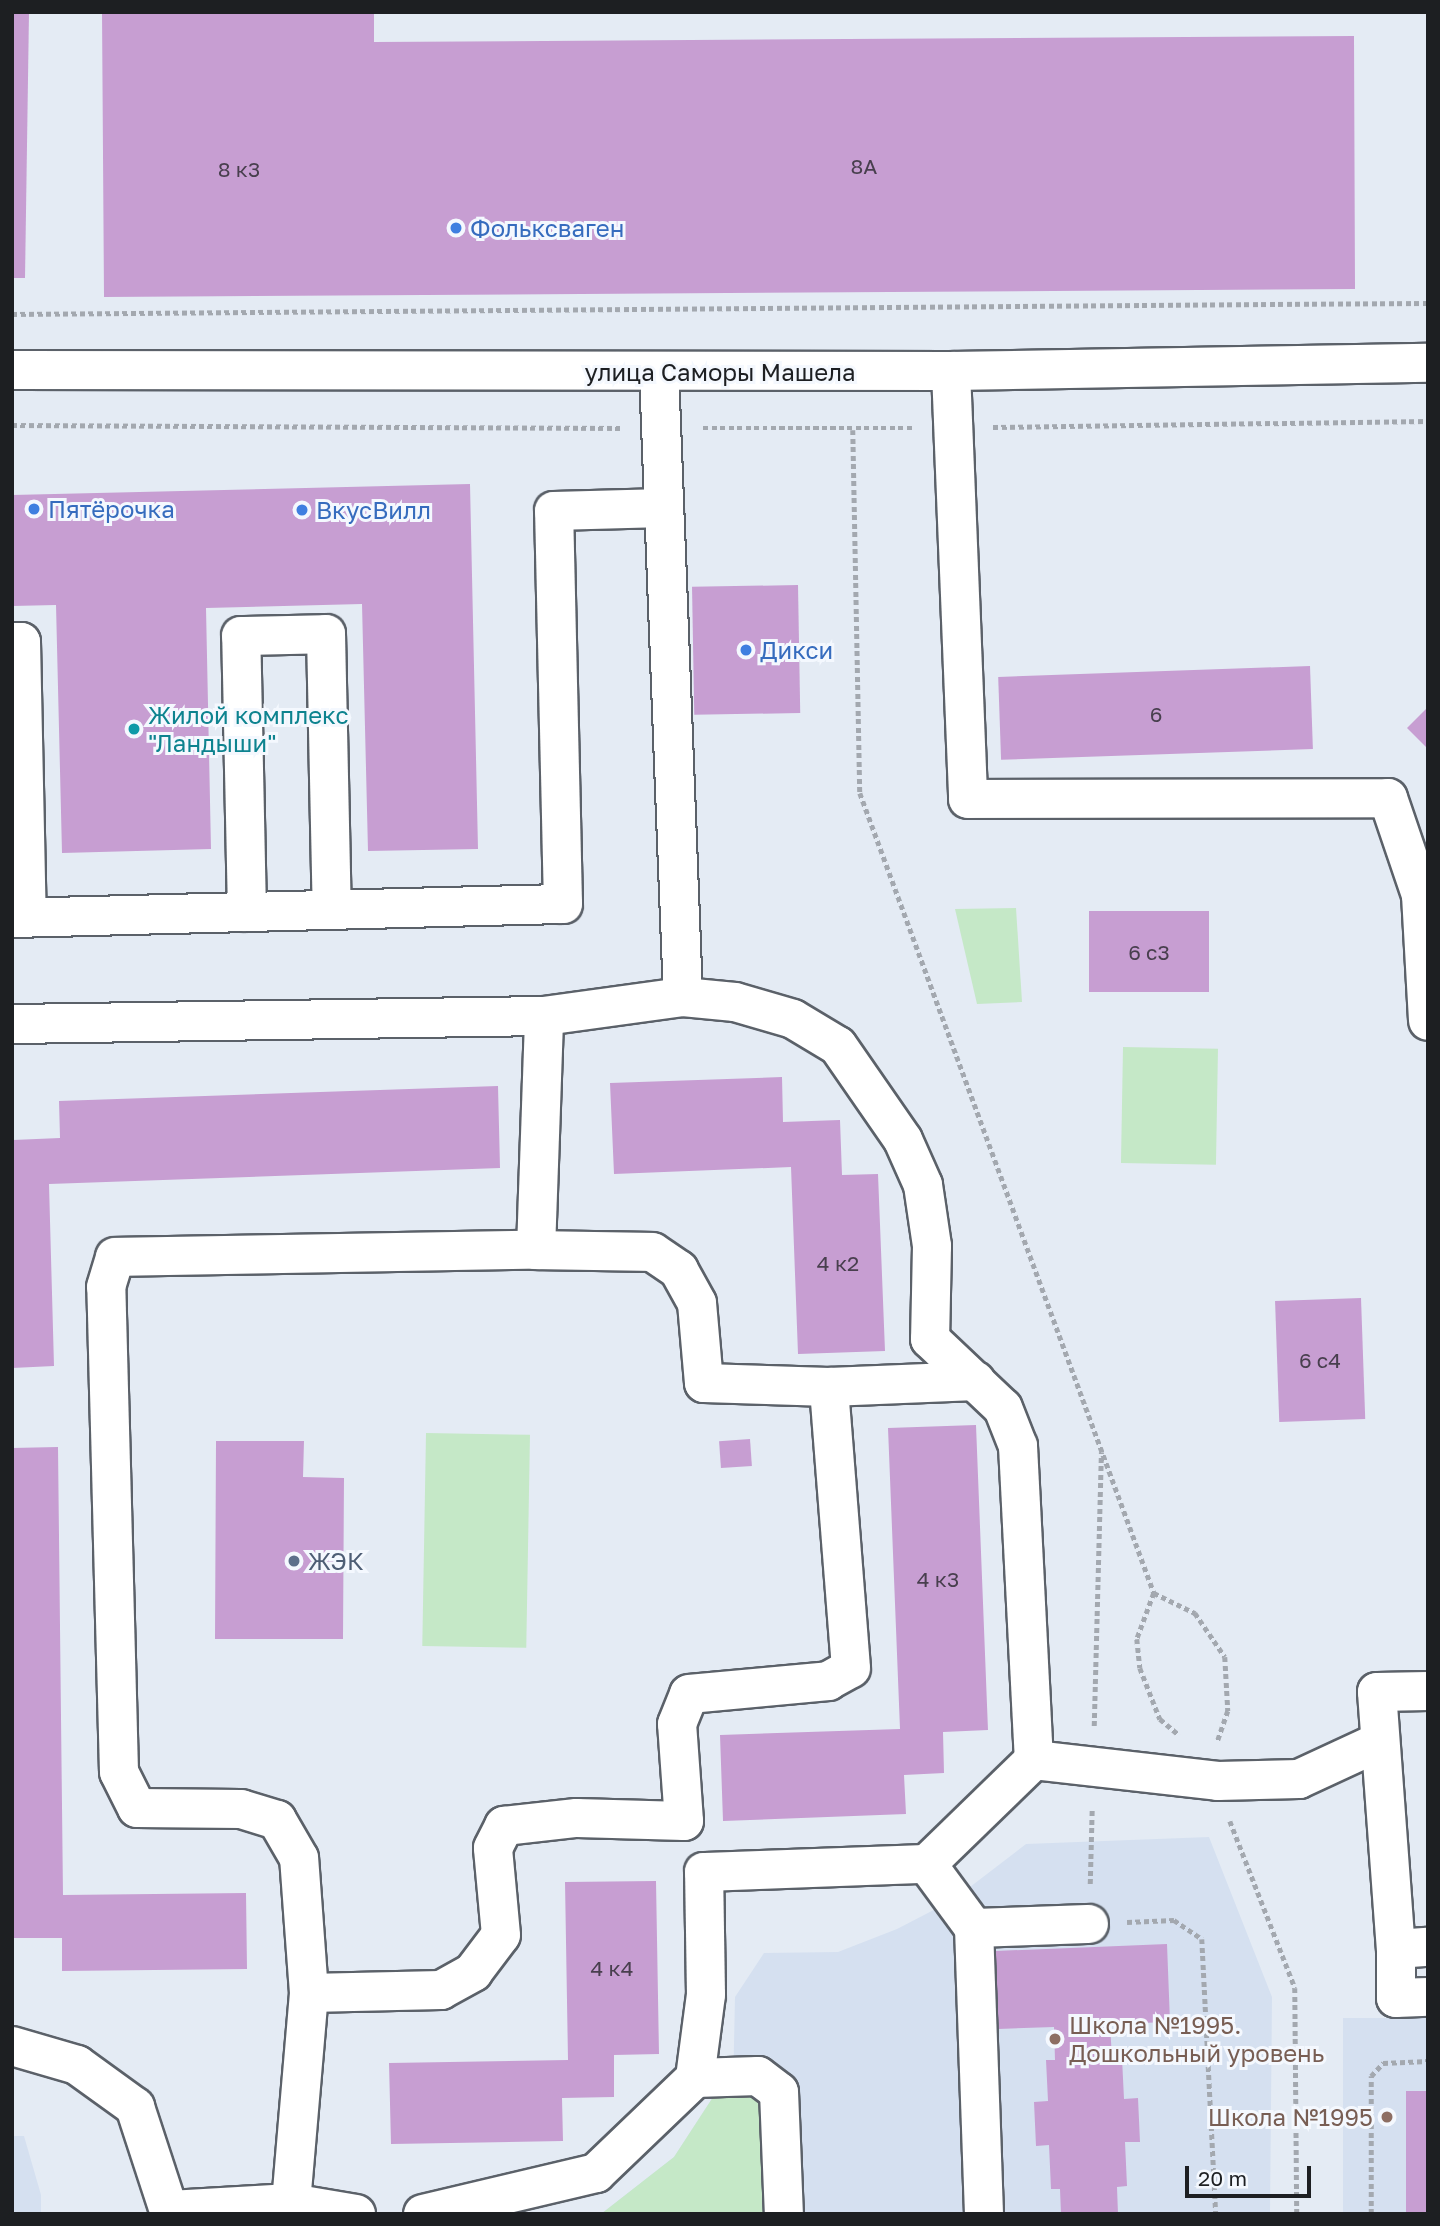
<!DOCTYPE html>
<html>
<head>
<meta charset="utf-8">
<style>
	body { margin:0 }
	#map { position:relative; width:1440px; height:2226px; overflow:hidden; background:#e4ebf4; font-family:"Golos Text",sans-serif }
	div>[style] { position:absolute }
	.built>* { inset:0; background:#d5e0f0; transform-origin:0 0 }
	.green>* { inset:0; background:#c5e8c7; transform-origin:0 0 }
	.building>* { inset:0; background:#c79ed2; transform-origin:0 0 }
	.path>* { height:4.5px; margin-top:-2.25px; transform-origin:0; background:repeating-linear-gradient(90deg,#a3a8af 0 5px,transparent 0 8.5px) }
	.roads { filter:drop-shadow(2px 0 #5b6169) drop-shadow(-2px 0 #5b6169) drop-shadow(0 2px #5b6169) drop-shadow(0 -2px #5b6169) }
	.minor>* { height:38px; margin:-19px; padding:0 19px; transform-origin:19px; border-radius:19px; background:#fff }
	.dots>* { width:19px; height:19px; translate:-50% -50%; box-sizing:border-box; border:4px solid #f4f8fe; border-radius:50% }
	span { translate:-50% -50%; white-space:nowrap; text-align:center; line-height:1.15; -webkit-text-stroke:6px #f4f8fe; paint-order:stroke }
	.number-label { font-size:21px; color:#483f4e }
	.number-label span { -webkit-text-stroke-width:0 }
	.shop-label { font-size:24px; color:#366cbe }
	.left { translate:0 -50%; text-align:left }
	.street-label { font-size:24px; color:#1d1f22 }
	.culture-label { font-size:24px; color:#0d838f }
	.service-label { font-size:24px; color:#4e5e75 }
	.education-label { font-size:24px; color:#785e54 }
	.right { translate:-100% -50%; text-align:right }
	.frame { position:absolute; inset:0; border:14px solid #1d1f22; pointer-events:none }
	.scale { position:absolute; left:1185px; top:2166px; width:126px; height:32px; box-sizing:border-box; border:4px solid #1d1f22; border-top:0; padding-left:9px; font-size:21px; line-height:24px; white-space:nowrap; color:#1d1f22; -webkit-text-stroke:5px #f4f8fe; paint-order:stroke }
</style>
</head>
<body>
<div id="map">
	<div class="built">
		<i style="clip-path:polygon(1209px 1837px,1272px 1997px,1270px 2214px,601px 2214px,674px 2157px,715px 2094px,733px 2091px,735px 1997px,764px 1953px,838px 1952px,897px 1929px,953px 1900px,1026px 1844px)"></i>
		<i style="left:1428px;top:2018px;width:196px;height:85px;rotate:90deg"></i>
		<i style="clip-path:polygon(24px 2136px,41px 2195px,41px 2214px,12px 2214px,12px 2136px)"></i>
	</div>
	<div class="green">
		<i style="clip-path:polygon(1016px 908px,1022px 1002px,977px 1004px,955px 909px)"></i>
		<i style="left:1123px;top:1047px;width:95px;height:116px;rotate:1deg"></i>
		<i style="left:426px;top:1433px;width:104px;height:213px;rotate:1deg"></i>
		<i style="clip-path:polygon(743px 2090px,762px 2102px,765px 2214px,601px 2214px,674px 2157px,715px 2094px)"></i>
	</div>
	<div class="building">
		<i style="clip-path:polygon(12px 12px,29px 12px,25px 278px,12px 278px)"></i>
		<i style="clip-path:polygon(102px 12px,374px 12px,374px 42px,1354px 36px,1355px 289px,104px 297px)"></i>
		<i style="clip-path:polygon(470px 484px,478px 849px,368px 851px,362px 604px,206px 608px,211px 849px,62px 853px,56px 605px,12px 606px,12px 495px)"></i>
		<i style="left:798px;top:585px;width:128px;height:106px;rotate:89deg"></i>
		<i style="left:1310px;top:666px;width:83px;height:312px;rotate:88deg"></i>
		<i style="clip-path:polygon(1428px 707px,1428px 749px,1407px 728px)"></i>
		<i style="left:1209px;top:911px;width:81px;height:120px;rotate:90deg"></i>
		<i style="clip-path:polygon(782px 1077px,783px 1122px,840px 1120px,842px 1175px,878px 1174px,885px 1351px,798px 1354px,791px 1167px,614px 1174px,610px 1083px)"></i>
		<i style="clip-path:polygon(498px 1086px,500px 1168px,49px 1184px,54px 1366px,12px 1368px,13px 1140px,60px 1138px,59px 1101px)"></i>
		<i style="left:1361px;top:1298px;width:121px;height:86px;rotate:88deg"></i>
		<i style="clip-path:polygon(976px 1425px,988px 1730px,943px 1732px,944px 1773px,904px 1775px,906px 1814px,723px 1821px,720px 1735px,900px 1729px,888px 1428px)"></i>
		<i style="left:750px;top:1439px;width:27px;height:31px;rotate:86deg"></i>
		<i style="clip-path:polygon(216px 1441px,304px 1441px,303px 1477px,344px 1478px,343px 1639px,215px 1639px)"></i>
		<i style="clip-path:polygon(58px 1447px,63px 1895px,246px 1893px,247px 1969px,62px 1971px,62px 1938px,13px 1938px,12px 1448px)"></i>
		<i style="clip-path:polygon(656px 1881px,659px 2054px,614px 2055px,614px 2097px,562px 2098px,563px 2141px,391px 2144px,389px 2063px,568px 2060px,565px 1882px)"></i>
		<i style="clip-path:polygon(1167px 1944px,1170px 2022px,1110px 2024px,1112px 2058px,1122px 2058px,1124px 2099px,1138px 2098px,1140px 2142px,1125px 2142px,1127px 2186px,1117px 2187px,1118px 2214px,1061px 2214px,1060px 2189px,1051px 2189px,1049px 2145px,1036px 2146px,1034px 2102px,1048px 2101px,1046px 2060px,1055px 2060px,1054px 2027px,998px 2029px,995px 1951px)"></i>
		<i style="left:1428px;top:2091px;width:123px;height:22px;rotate:90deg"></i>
	</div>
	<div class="path">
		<i style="left:12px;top:314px;width:1416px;rotate:-0.45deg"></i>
		<i style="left:12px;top:425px;width:608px;rotate:0.28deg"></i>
		<i style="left:993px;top:427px;width:435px;rotate:-0.8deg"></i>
		<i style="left:703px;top:428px;width:211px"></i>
		<i style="left:853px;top:430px;width:363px;rotate:88.9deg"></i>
		<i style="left:860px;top:793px;width:852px;rotate:69.82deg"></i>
		<i style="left:1154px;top:1593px;width:49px;rotate:110.3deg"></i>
		<i style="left:1137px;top:1639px;width:29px;rotate:84deg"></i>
		<i style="left:1140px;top:1668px;width:55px;rotate:68.6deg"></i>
		<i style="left:1160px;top:1719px;width:25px;rotate:40deg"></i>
		<i style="left:1154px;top:1593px;width:46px;rotate:26deg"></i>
		<i style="left:1195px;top:1613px;width:53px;rotate:55.7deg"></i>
		<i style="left:1225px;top:1657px;width:54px;rotate:86.8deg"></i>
		<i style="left:1228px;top:1711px;width:31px;rotate:109deg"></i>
		<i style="left:1094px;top:1726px;width:274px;rotate:-88.5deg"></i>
		<i style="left:1230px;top:1821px;width:179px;rotate:68.7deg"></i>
		<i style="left:1295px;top:1988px;width:226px;rotate:89.5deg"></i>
		<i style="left:1090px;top:1884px;width:75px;rotate:-88.5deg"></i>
		<i style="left:1127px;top:1922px;width:47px;rotate:-2.4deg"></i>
		<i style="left:1174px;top:1920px;width:34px;rotate:34deg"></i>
		<i style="left:1202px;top:1939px;width:275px;rotate:87.1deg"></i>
		<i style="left:1371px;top:2214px;width:138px;rotate:-90deg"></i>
		<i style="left:1371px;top:2076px;width:18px;rotate:-47deg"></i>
		<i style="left:1383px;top:2063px;width:45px;rotate:-2.5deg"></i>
	</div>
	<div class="roads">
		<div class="minor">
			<i style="left:12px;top:370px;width:939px;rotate:0.06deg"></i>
			<i style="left:951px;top:371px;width:477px;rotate:-1deg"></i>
			<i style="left:951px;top:371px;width:428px;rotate:87.7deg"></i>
			<i style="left:968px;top:799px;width:420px;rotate:-0.1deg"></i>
			<i style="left:1388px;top:798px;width:102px;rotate:71.2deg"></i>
			<i style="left:659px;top:372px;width:625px;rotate:87.8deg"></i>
			<i style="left:683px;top:997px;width:52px;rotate:5.5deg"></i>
			<i style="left:735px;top:1002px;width:60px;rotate:16.3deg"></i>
			<i style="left:793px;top:1019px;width:52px;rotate:31deg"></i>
			<i style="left:838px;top:1046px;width:114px;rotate:55.3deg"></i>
			<i style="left:903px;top:1140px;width:49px;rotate:66deg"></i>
			<i style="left:923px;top:1185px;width:62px;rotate:81.6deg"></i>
			<i style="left:932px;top:1246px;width:93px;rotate:91.2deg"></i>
			<i style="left:930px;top:1339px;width:100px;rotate:43.4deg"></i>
			<i style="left:1003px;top:1408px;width:41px;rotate:68.5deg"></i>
			<i style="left:1018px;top:1446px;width:314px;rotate:87.1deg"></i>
			<i style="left:1034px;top:1760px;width:185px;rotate:6.5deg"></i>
			<i style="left:1218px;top:1781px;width:81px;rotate:-1.4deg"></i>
			<i style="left:1299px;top:1779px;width:88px;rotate:-24.8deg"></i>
			<i style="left:12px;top:642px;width:9px"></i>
			<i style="left:21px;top:642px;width:276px;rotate:88.8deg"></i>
			<i style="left:1428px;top:894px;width:7px;rotate:172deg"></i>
			<i style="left:1421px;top:895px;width:126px;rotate:86.8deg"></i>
			<i style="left:247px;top:912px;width:276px;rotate:-91.2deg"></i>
			<i style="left:241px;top:636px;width:85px;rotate:-1.3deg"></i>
			<i style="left:326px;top:634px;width:276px;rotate:88.8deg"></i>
			<i style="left:12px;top:918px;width:551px;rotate:-1.46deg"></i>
			<i style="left:563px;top:904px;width:393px;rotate:-91.3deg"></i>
			<i style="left:554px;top:511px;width:110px;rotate:-1.6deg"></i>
			<i style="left:12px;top:1024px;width:532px;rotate:-0.86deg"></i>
			<i style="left:544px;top:1016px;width:140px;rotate:-7.8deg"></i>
			<i style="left:829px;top:1387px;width:147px;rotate:-2.3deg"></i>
			<i style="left:1428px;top:1691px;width:51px;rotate:178.9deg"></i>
			<i style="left:1377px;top:1692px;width:258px;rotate:85.8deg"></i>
			<i style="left:1396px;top:1949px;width:32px;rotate:-4deg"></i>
			<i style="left:927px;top:1864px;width:79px;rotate:53.7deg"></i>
			<i style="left:1396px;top:1949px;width:49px;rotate:90deg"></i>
			<i style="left:1396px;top:1998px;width:32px;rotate:-2deg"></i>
			<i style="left:309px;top:1993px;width:132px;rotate:-1.3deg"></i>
			<i style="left:441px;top:1990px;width:37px;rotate:-29deg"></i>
			<i style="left:473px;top:1972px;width:46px;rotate:-52.9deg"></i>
			<i style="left:501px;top:1935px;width:87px;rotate:-95.3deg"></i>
			<i style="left:493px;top:1848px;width:25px;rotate:-63deg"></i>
			<i style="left:504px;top:1826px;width:73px;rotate:-6.3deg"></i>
			<i style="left:577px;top:1818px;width:107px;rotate:1.6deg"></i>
			<i style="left:684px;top:1821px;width:97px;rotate:-94.1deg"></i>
			<i style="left:677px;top:1724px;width:32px;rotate:-68deg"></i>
			<i style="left:689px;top:1694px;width:140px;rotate:-5.3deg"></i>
			<i style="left:828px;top:1681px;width:26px;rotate:-29deg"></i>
			<i style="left:851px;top:1668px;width:282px;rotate:-94.5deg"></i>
			<i style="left:829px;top:1387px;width:125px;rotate:-178.2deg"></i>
			<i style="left:704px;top:1383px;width:80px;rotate:-95deg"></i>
			<i style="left:697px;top:1303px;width:38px;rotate:-119deg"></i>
			<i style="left:679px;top:1270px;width:32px;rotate:-146deg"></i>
			<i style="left:652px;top:1252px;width:116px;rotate:-179deg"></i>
			<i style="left:12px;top:2046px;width:68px;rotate:16.3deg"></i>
			<i style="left:77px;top:2065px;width:72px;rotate:35.9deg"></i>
			<i style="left:135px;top:2107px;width:113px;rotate:71.9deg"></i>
			<i style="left:695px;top:2078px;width:63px;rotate:-1.8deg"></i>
			<i style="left:758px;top:2076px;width:26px;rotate:37deg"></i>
			<i style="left:779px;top:2092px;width:122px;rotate:87.7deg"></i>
			<i style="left:291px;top:2203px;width:211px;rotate:-85.1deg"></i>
			<i style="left:309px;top:1993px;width:135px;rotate:-94.2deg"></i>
			<i style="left:299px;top:1858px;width:44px;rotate:-120.1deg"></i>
			<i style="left:277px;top:1820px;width:38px;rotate:-163deg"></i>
			<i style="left:241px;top:1809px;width:104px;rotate:-179.4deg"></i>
			<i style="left:137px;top:1808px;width:40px;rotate:-116.6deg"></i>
			<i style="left:119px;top:1772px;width:485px;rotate:-91.5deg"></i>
			<i style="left:106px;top:1287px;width:31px;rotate:-73deg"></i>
			<i style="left:115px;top:1257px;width:421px;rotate:-1deg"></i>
			<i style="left:536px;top:1250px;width:234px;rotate:-88deg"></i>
			<i style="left:170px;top:2210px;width:121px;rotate:-3.3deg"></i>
			<i style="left:291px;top:2203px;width:66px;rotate:9.6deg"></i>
			<i style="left:423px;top:2214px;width:178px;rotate:-13.3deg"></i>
			<i style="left:596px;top:2173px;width:137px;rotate:-43.8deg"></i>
			<i style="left:695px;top:2078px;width:84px;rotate:-82.5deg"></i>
			<i style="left:706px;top:1995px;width:123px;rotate:-90.9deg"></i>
			<i style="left:704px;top:1872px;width:223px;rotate:-2.1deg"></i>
			<i style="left:927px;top:1864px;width:149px;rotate:-44.2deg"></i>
			<i style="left:984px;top:2214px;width:286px;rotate:-92deg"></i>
			<i style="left:974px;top:1928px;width:115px;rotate:-2deg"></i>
		</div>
	</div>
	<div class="dots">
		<i style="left:456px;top:228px;background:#3f7fe0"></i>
		<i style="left:34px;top:509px;background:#3f7fe0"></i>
		<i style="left:302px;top:510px;background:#3f7fe0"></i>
		<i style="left:746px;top:650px;background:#3f7fe0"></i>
		<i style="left:134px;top:729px;background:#0f9aa8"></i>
		<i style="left:294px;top:1561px;background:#5c6f8a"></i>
		<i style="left:1055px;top:2039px;background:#8d6e63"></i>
		<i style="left:1387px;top:2117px;background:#8d6e63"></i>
	</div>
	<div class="number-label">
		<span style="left:864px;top:166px">8А</span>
		<span style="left:239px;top:169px">8 к3</span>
		<span style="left:1156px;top:714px">6</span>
		<span style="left:1149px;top:952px">6 с3</span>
		<span style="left:838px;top:1263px">4 к2</span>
		<span style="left:1320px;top:1360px">6 с4</span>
		<span style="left:938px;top:1579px">4 к3</span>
		<span style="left:612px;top:1968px">4 к4</span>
	</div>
	<div class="shop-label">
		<span class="left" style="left:470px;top:228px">Фольксваген</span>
		<span class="left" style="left:48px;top:509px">Пятёрочка</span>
		<span class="left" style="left:316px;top:510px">ВкусВилл</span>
		<span class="left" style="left:760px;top:650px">Дикси</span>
	</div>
	<div class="street-label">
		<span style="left:720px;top:372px">улица Саморы Машела</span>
	</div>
	<div class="culture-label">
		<span class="left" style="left:148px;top:729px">Жилой комплекс<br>"Ландыши"</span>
	</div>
	<div class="service-label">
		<span class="left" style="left:308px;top:1561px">ЖЭК</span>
	</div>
	<div class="education-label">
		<span class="left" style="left:1069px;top:2039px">Школа №1995.<br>Дошкольный уровень</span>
		<span class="right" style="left:1373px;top:2117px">Школа №1995</span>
	</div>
	<div class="frame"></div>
	<div class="scale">20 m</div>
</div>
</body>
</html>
